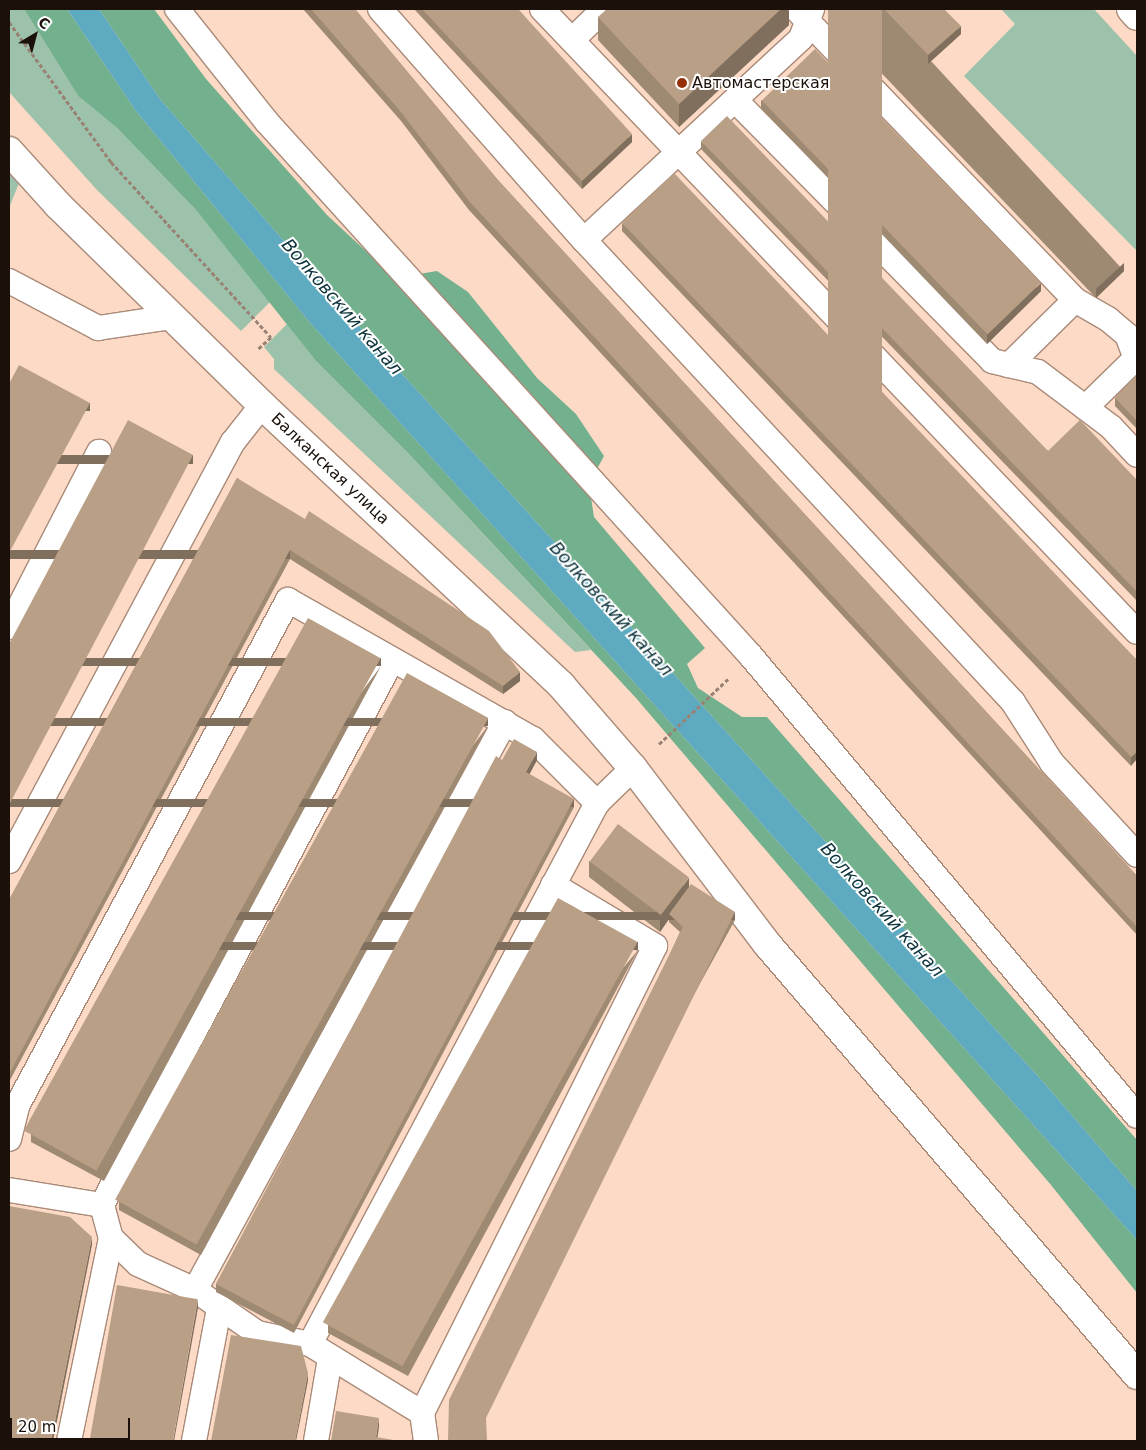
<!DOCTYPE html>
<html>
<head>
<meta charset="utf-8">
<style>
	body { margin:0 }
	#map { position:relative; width:1146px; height:1450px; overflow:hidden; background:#fcdac6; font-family:"DejaVu Sans",sans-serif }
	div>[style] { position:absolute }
	.green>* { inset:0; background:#9dc2ac }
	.forest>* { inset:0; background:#73b18e }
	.water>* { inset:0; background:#5eaac0 }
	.path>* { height:3px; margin-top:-1.5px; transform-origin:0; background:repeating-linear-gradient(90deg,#998173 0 4px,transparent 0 6.5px) }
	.roads { filter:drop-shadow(1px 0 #a98a78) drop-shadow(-1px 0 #a98a78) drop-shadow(0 1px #a98a78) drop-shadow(0 -1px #a98a78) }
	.service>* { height:24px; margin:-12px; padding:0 12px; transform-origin:12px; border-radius:12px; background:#fff }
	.minor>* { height:28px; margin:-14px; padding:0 14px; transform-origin:14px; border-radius:14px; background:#fff }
	.wall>* { inset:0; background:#9e8972 }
	.shaded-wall>* { inset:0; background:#816f5d; transform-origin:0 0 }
	.building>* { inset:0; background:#b89f85; transform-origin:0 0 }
	.dots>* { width:14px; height:14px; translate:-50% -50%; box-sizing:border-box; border:2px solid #fff; border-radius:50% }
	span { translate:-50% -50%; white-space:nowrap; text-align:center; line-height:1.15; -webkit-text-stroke:4px #fff; paint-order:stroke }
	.poi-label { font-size:16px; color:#1c110a }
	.left { translate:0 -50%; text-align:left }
	.street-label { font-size:16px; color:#1c110a }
	.water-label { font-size:18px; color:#0d333c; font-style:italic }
	.frame { position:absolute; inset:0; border:10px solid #1c110a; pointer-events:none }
	.north { position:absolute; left:10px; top:10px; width:50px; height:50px; -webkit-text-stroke:4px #fff; paint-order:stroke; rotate:37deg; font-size:14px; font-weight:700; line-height:20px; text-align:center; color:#1c110a }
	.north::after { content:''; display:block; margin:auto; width:18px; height:22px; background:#1c110a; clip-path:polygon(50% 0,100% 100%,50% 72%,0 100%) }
	.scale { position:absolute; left:10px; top:1418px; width:120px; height:22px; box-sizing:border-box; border:2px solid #1c110a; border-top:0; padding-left:6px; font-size:15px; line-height:18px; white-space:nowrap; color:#1c110a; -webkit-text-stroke:4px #fff; paint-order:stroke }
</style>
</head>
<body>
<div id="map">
	<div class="green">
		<i style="clip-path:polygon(9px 9px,24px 9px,78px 96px,117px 128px,196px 210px,270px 302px,241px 331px,97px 190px,9px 92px)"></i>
		<i style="clip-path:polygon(1001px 9px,1094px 9px,1137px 56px,1137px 251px,964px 76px,1015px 24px)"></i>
		<i style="clip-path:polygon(9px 172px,19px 183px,9px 208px)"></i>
		<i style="clip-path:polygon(287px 324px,316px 361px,408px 453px,591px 650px,575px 652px,274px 369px,274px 359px,264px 347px)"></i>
	</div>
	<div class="forest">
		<i style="clip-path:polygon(24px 9px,67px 9px,136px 111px,311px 324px,1137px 1240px,1137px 1293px,1051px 1185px,636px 698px,408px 453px,316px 361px,196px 210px,117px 128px,78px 96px)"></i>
		<i style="clip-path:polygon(99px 9px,154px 9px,206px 79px,327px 215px,395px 278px,437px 271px,468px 292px,537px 378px,576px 414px,604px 456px,589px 484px,594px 517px,705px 648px,687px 664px,698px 688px,742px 717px,767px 717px,1137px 1140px,1137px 1191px,1045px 1084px,338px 303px,160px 99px)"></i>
	</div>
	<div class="water">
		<i style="clip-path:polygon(67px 9px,99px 9px,160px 99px,338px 303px,1045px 1084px,1137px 1191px,1137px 1240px,311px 324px,136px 111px)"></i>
	</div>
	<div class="path">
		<i style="left:9px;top:22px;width:173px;rotate:53.9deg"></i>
		<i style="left:111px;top:162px;width:237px;rotate:47.6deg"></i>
		<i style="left:271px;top:337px;width:19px;rotate:137deg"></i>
		<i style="left:659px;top:744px;width:95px;rotate:-43.3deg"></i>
	</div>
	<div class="roads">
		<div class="service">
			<i style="left:177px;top:9px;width:143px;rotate:51.5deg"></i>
			<i style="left:266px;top:121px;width:722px;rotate:47.81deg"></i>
			<i style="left:751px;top:656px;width:600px;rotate:50deg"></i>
			<i style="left:380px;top:9px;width:308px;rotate:48.6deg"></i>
			<i style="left:584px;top:240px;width:630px;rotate:47.12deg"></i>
			<i style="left:1013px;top:702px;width:72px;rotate:57.4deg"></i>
			<i style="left:1052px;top:763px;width:125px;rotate:47.3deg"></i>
			<i style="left:542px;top:9px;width:861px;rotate:46.32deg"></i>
			<i style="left:796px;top:9px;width:403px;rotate:46.2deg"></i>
			<i style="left:1075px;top:300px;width:93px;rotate:135.4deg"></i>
			<i style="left:572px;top:40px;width:45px;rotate:-44.1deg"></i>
			<i style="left:735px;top:100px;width:366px;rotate:45.4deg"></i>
			<i style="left:992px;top:361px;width:47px;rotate:13.4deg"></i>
			<i style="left:1038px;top:372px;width:91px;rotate:37deg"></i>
			<i style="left:1111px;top:427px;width:38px;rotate:47deg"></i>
			<i style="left:584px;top:240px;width:296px;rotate:-42.9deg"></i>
			<i style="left:801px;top:38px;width:31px;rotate:-69deg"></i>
			<i style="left:9px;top:281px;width:101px;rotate:27.8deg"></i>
			<i style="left:98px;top:328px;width:75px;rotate:-8.5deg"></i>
			<i style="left:1075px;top:300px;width:38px;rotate:30deg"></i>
			<i style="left:1108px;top:319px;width:25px;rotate:40deg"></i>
			<i style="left:1127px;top:335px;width:25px;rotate:69deg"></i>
			<i style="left:1136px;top:358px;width:71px;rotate:135.6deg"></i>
			<i style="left:9px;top:627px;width:197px;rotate:-62.8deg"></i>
			<i style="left:9px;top:861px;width:475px;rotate:-61.9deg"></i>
			<i style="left:233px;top:442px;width:47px;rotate:-51.9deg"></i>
			<i style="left:9px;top:1139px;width:34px;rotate:-76deg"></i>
			<i style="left:17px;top:1106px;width:574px;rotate:-61.83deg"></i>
			<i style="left:288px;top:600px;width:282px;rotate:29.6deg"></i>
			<i style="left:533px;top:739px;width:91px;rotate:45deg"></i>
			<i style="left:9px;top:1190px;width:94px;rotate:9.2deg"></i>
			<i style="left:102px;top:1205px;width:34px;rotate:75deg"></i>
			<i style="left:111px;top:1238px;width:207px;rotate:101.7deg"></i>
			<i style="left:102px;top:1205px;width:617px;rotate:-61.98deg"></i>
			<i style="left:111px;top:1238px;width:37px;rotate:44deg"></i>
			<i style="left:138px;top:1264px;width:63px;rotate:24.5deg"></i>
			<i style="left:195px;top:1290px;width:75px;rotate:34.7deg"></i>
			<i style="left:257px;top:1333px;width:54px;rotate:11.7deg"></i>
			<i style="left:310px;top:1344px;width:132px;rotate:31.6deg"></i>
			<i style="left:195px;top:1290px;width:647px;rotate:-61.38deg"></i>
			<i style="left:310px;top:1344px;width:612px;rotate:-62.05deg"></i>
			<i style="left:597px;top:803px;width:50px;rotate:-44.2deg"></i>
			<i style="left:194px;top:1441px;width:134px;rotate:-79.3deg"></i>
			<i style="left:316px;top:1441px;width:84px;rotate:-80.4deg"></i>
			<i style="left:426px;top:1441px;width:28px;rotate:-98deg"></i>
			<i style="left:422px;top:1413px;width:522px;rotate:-63.48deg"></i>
			<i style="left:655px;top:946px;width:119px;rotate:-149.1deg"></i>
		</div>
		<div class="minor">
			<i style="left:1131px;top:9px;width:9px;rotate:49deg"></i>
			<i style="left:9px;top:151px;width:73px;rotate:47.8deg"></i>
			<i style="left:58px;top:205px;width:286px;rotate:44.4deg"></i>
			<i style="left:262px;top:405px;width:410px;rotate:43.1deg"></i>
			<i style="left:561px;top:685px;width:110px;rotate:49.1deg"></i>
			<i style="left:633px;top:768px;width:221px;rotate:52.7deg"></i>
			<i style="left:767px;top:944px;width:568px;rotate:49.35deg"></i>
		</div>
	</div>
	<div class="wall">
		<i style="clip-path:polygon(303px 9px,355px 9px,497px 179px,1137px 876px,1137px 935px,469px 210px,401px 121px)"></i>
		<i style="clip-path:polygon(414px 9px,518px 9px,632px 142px,582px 189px)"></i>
		<i style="clip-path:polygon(789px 9px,789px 25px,679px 127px,598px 40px,598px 17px)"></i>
		<i style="clip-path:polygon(828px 9px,944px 9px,961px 34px,931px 61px,1124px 271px,1096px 298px,828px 17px)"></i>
		<i style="clip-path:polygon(761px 100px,1041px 291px,987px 344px,761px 108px)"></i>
		<i style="clip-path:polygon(701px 141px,1048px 451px,1137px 480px,1137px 601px,701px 149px)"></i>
		<i style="clip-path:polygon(622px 223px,1137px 660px,1131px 766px,622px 231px)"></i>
		<i style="clip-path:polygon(1137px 375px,1137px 429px,1115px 406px,1115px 398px)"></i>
		<i style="clip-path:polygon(237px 478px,520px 681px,503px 694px,290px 559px,9px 1082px,9px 900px)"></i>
		<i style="clip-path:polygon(381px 666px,104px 1181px,31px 1142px,31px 1134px)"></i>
		<i style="clip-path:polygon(488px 726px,201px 1255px,119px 1210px,119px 1202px)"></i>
		<i style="clip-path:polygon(502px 760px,537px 760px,529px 774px,574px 807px,294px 1333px,216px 1292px,216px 1284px)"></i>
		<i style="clip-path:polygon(589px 861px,689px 887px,735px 920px,448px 1441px,680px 932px,669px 922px,669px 919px,660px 932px,589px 877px)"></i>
		<i style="clip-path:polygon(638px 950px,408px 1376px,328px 1333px,328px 1325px)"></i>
	</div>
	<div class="shaded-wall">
		<i style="clip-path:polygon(781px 9px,789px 9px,789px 25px,679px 127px,679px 104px)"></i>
		<i style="clip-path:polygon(961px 26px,961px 34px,928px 64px,928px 55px)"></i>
		<i style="clip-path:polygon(632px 134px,632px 142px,582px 189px,582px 181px)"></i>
		<i style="clip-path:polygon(1124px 263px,1124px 271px,1096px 298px,1096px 289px)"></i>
		<i style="clip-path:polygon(1041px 283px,1041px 291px,987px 344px,987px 335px)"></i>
		<i style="left:90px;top:403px;width:8px;height:170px;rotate:90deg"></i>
		<i style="left:193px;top:455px;width:9px;height:395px;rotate:90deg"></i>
		<i style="left:290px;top:550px;width:9px;height:595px;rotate:90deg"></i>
		<i style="left:381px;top:658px;width:8px;height:585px;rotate:90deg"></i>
		<i style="clip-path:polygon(520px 672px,520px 681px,503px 694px,503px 686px)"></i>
		<i style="left:488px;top:718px;width:8px;height:602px;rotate:90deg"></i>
		<i style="clip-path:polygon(1137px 751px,1137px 759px,1131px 766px,1131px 757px)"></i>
		<i style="clip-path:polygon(537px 752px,537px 760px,526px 781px,526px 772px)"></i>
		<i style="left:574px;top:799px;width:8px;height:596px;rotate:90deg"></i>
		<i style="clip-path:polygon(689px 878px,689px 894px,669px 914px,669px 919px,660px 932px,660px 916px)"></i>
		<i style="left:735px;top:912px;width:8px;height:564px;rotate:90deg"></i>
		<i style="left:638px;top:942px;width:8px;height:483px;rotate:90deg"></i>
		<i style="clip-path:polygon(92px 1237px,92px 1245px,53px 1441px,51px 1441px)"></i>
		<i style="clip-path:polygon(198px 1299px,198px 1308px,174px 1441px,173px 1441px)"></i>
		<i style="clip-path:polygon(308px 1373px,308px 1381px,296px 1441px,295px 1441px)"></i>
		<i style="clip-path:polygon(379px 1418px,379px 1427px,377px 1441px,376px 1437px)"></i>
	</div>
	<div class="building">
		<i style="clip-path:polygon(311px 9px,355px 9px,497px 179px,1137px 876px,1137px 927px,469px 201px,401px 112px)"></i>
		<i style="clip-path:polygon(422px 9px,518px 9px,632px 134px,582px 181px)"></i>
		<i style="clip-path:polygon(607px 9px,781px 9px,679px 104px,598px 17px)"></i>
		<i style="left:828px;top:9px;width:54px;height:388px"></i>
		<i style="clip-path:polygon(884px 9px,944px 9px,961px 26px,928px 55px)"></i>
		<i style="left:815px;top:49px;width:325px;height:74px;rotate:46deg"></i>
		<i style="clip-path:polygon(727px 116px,1048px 451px,1080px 420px,1137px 480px,1137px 592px,701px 141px)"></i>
		<i style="clip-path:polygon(674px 173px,1137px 660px,1137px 751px,1131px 757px,622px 223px)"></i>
		<i style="clip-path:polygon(19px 365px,90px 403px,9px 553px,9px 384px)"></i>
		<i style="clip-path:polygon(1137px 375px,1137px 421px,1115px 398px)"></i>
		<i style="clip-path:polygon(128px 420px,193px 455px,9px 805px,9px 644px)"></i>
		<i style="clip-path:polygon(237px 478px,305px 519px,309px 511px,489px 631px,520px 672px,503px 686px,290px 550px,9px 1074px,9px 900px)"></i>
		<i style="left:308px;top:618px;width:83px;height:586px;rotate:29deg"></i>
		<i style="left:407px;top:673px;width:93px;height:602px;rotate:29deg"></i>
		<i style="clip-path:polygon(514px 739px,537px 752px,526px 772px,574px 799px,294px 1325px,216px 1284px,496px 756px,502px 760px)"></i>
		<i style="left:618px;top:824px;width:89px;height:47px;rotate:37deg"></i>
		<i style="clip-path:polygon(691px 884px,735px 912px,486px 1418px,487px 1441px,448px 1441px,449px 1400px,683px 927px,669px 914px)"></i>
		<i style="left:558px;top:898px;width:91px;height:485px;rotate:29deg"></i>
		<i style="clip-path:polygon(9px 1206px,70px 1217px,92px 1237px,51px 1441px,9px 1441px)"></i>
		<i style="left:117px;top:1285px;width:82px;height:158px;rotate:10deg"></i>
		<i style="clip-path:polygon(231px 1335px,301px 1346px,308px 1373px,295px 1441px,211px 1441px)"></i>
		<i style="clip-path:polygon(336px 1411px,379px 1418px,376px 1437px,399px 1441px,331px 1441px)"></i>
	</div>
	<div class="dots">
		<i style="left:682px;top:83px;background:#952f05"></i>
	</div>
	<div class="poi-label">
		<span class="left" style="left:692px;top:83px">Автомастерская</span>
	</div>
	<div class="street-label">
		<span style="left:330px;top:469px;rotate:43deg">Балканская улица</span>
	</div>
	<div class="water-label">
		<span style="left:342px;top:307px;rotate:49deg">Волковский канал</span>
		<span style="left:611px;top:609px;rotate:48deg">Волковский канал</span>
		<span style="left:882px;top:910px;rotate:48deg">Волковский канал</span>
	</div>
	<div class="frame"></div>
	<div class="north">С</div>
	<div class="scale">20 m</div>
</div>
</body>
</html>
